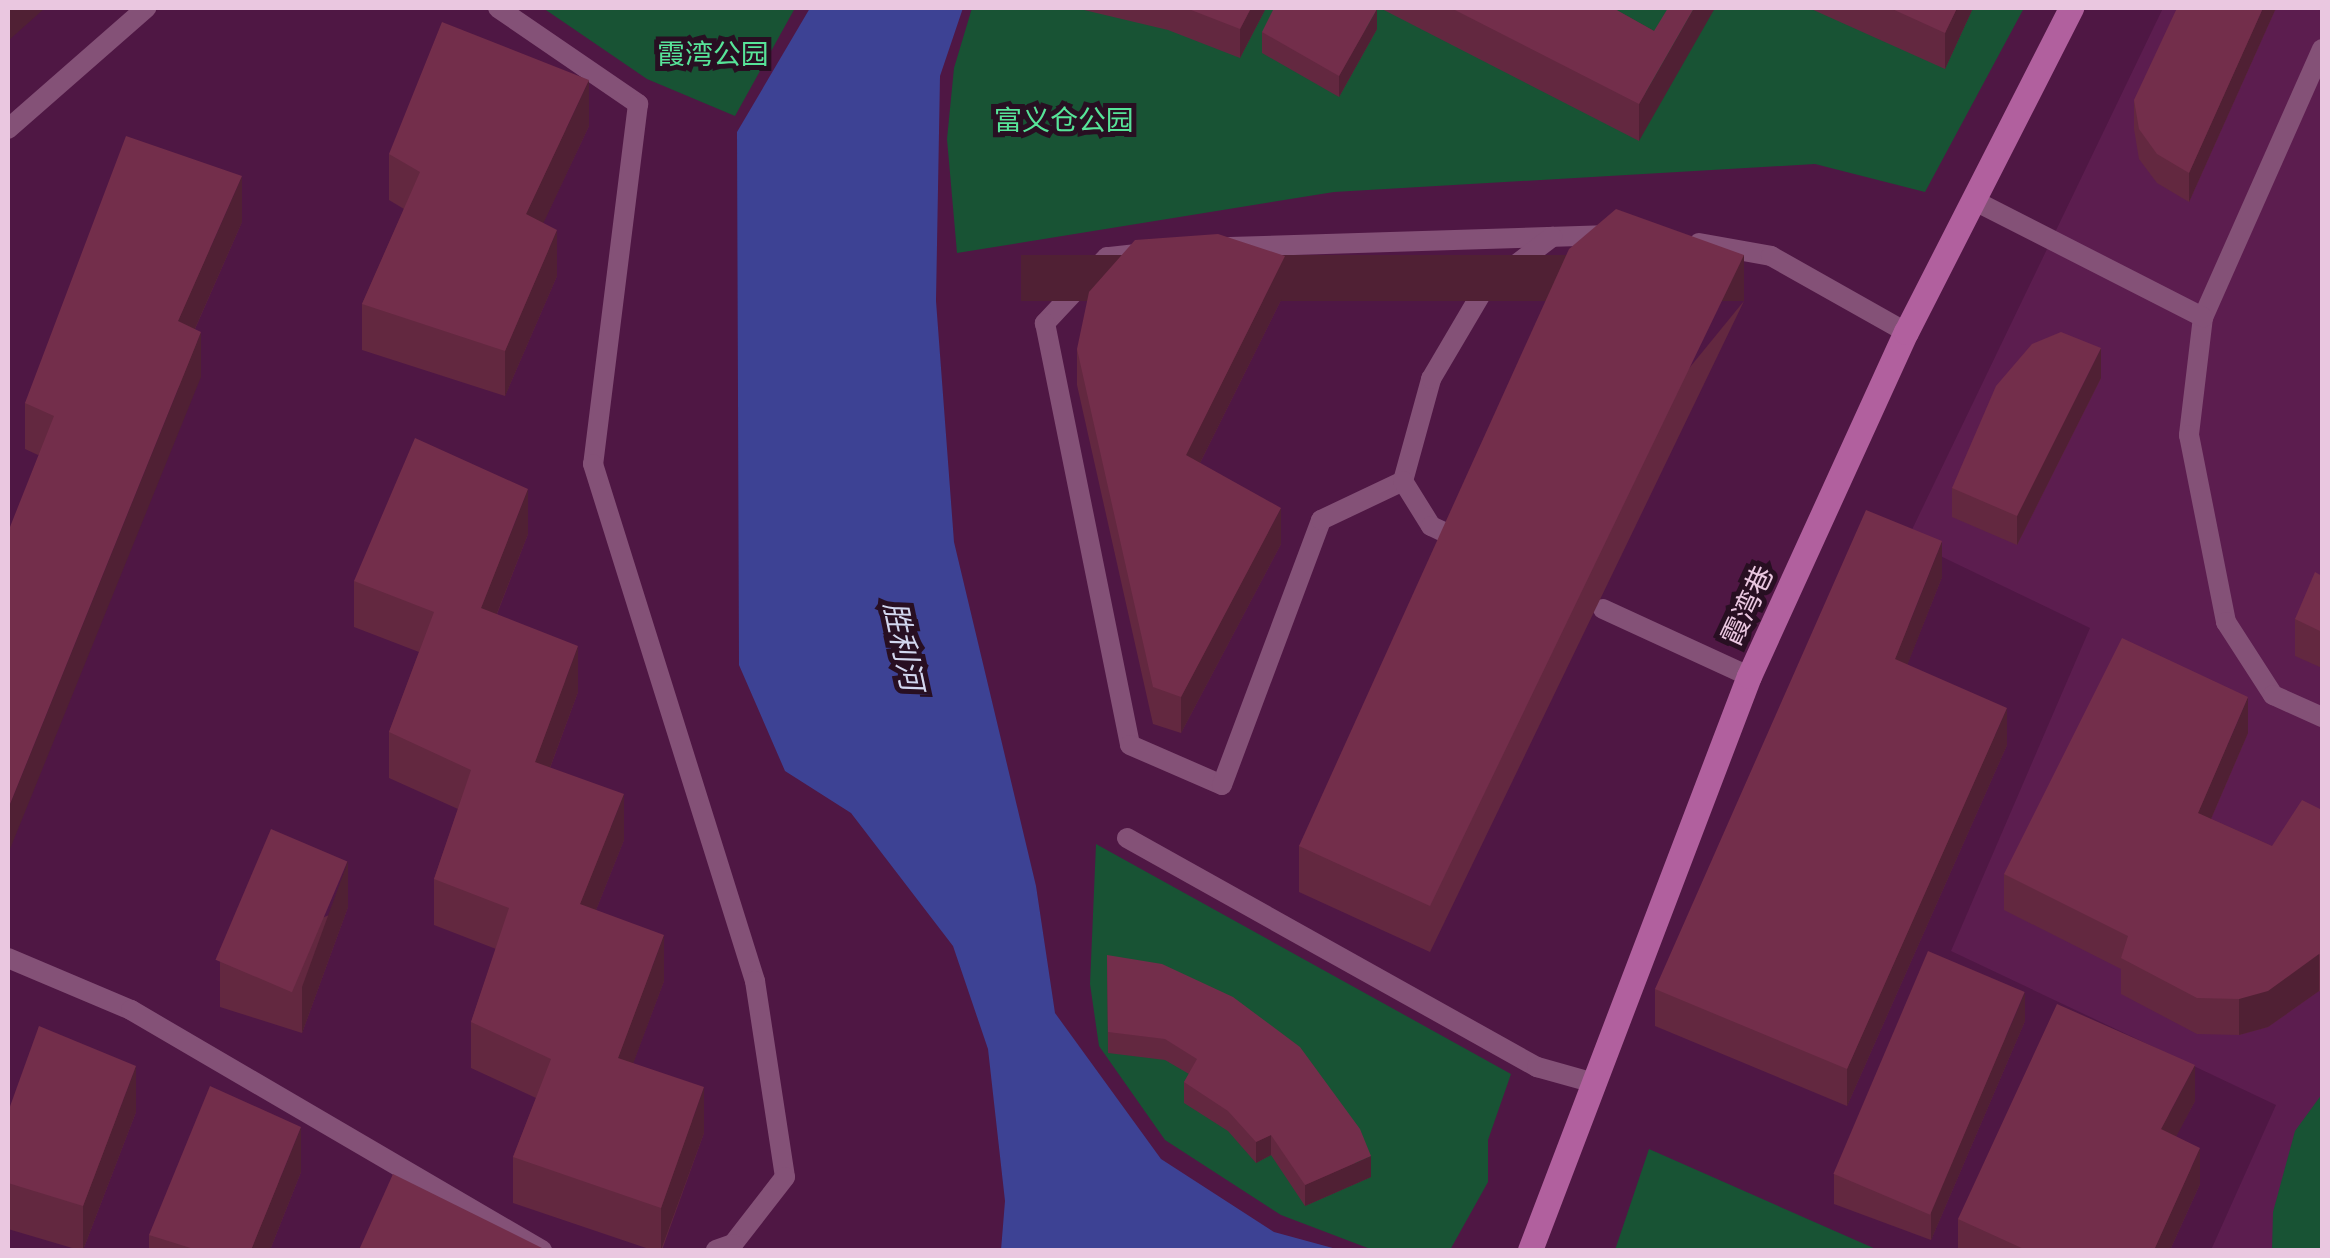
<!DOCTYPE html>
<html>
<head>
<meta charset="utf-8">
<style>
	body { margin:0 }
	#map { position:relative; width:2330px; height:1258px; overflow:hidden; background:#4f1744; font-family:Rubik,"Noto Sans SC",sans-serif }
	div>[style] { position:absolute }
	.built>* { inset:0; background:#5c1d4f }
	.green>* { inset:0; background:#185334 }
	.water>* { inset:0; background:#3d4294 }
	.lane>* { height:20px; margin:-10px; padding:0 10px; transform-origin:10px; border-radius:10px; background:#845177 }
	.secondary>* { height:25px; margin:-12.5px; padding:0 12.5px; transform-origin:12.5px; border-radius:12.5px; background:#b1609e }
	.wall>* { inset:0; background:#632840 }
	.shaded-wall>* { inset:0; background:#502034; transform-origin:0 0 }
	.building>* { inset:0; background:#732e4b; transform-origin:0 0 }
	span { translate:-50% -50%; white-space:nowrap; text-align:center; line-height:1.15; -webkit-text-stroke:10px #280f22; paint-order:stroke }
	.park-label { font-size:28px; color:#57e499 }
	.street-label { font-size:28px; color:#eac7e0 }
	.water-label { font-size:30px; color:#d2d7ef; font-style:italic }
	.frame { position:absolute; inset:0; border:10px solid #eac7e0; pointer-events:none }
</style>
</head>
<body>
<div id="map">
	<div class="built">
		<i style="clip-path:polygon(2163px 8px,2322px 8px,2322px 1250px,2211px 1250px,2276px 1105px,1951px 951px,2090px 628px,1907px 540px)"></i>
	</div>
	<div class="green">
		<i style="clip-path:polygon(543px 8px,795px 8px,735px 116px,647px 79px)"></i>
		<i style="clip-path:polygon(972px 8px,2024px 8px,1925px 192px,1815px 164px,1334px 192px,957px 253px,947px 139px,954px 68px)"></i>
		<i style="clip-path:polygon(1096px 844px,1511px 1074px,1488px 1140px,1488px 1182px,1450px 1250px,1373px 1250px,1281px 1215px,1165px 1140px,1099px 1046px,1090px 984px)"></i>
		<i style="clip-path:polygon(2322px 1094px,2322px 1250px,2272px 1250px,2273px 1212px,2295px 1131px)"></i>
		<i style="clip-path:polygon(1649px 1149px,1878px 1250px,1615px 1250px)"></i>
	</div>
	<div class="water">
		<i style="clip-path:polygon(810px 8px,963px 8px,940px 76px,936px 301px,954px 542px,1036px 886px,1055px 1013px,1161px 1159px,1274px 1232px,1340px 1250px,1001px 1250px,1005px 1201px,988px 1049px,953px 946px,851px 813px,785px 771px,739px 665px,737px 132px)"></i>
	</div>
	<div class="lane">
		<i style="left:498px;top:8px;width:170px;rotate:34.4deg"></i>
		<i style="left:638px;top:104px;width:363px;rotate:97.1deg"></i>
		<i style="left:593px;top:464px;width:542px;rotate:72.6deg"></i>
		<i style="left:755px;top:981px;width:198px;rotate:81.3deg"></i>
		<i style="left:785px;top:1177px;width:85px;rotate:127.8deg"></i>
		<i style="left:733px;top:1244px;width:18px;rotate:161deg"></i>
		<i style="left:2322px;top:49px;width:293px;rotate:113.9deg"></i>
		<i style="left:2203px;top:317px;width:119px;rotate:96.8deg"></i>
		<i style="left:2189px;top:435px;width:191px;rotate:78.8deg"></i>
		<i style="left:2226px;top:622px;width:87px;rotate:57.2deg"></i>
		<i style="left:2273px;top:695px;width:54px;rotate:24.2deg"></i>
		<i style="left:8px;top:129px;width:184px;rotate:-41.2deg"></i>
		<i style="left:1977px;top:202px;width:254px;rotate:27deg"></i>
		<i style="left:1699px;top:243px;width:73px;rotate:10.2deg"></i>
		<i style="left:1771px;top:256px;width:155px;rotate:29.4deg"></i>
		<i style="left:1230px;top:247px;width:381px;rotate:-1.8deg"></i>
		<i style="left:1146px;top:253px;width:39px;rotate:174deg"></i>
		<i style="left:1107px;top:257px;width:91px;rotate:133.2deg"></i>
		<i style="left:1045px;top:323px;width:430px;rotate:78.6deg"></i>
		<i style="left:1130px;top:745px;width:100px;rotate:23.5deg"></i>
		<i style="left:1222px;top:785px;width:283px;rotate:-69.5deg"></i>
		<i style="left:1321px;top:520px;width:91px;rotate:-25.4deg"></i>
		<i style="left:1403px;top:481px;width:106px;rotate:-74.6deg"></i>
		<i style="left:1431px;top:379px;width:104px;rotate:-59.5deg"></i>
		<i style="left:1484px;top:289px;width:86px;rotate:-37.4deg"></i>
		<i style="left:1403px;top:481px;width:53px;rotate:58.1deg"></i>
		<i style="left:1431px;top:526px;width:21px;rotate:25deg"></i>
		<i style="left:1603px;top:609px;width:161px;rotate:24.7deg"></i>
		<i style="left:1127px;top:838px;width:470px;rotate:29.2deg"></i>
		<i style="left:1537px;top:1067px;width:59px;rotate:15.7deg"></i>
		<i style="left:8px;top:958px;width:134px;rotate:22.9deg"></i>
		<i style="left:131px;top:1010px;width:476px;rotate:30.3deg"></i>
	</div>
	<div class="secondary">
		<i style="left:1530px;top:1250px;width:614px;rotate:-69.12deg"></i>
		<i style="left:1749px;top:676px;width:378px;rotate:-65.5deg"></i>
		<i style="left:1906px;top:332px;width:364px;rotate:-63deg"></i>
	</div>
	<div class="wall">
		<i style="clip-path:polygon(1084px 8px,1266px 8px,1240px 58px,1168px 30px,1084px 10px)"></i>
		<i style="clip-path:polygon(1380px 8px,1613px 8px,1654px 31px,1639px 141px)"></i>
		<i style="clip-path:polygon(1809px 8px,1973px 8px,1945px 69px)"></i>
		<i style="clip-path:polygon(2276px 8px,2189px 202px,2157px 183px,2139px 159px,2134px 129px,2134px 100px)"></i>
		<i style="clip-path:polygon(1377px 29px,1339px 97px,1262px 53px,1262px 32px)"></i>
		<i style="clip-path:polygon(589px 126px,543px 223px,557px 276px,505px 396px,362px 350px,362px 304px,404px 209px,389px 200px,389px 154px)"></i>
		<i style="clip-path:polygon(242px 222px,195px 329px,201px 377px,38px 455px,25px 449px,25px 403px)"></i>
		<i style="clip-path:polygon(1285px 292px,1200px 463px,1281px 544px,1181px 733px,1153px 724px,1077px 385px,1077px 349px)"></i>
		<i style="clip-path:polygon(1744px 301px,1430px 952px,1299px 892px,1299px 846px)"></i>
		<i style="clip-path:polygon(2101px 378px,2017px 545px,1952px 517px,1952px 488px)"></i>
		<i style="clip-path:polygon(528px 534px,497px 614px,578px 692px,550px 768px,624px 840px,596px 910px,664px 981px,633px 1063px,704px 1133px,662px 1250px,652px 1250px,513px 1203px,513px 1157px,536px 1098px,471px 1068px,471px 1022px,496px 949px,434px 925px,434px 879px,458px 809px,389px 778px,389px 732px,419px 652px,354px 627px,354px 581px)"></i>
		<i style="clip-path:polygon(2322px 576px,2322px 668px,2295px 656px,2295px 619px)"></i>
		<i style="clip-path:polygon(1942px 577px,1907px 665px,2007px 745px,1847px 1106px,1655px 1026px,1655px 989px)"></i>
		<i style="clip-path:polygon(2248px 733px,2211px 819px,2272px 846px,2322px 810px,2322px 992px,2319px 991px,2268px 1027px,2239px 1035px,2197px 1034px,2121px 994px,2121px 969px,2004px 910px,2004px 874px)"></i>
		<i style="clip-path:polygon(348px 907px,302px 1033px,220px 1007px,220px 961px)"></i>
		<i style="clip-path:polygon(1107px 955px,1371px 1177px,1305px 1206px,1271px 1155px,1256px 1163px,1228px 1131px,1184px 1103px,1184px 1082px,1189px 1074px,1165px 1060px,1108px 1053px)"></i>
		<i style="clip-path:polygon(2025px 1021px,1931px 1240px,1834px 1204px,1834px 1174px)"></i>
		<i style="clip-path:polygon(2195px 1101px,2176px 1136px,2200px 1184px,2170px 1250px,1958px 1250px,1958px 1219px)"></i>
		<i style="clip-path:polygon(8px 1112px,136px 1112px,83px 1250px,79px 1250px,8px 1229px)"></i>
		<i style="clip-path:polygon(301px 1172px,270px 1250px,149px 1250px,149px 1235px)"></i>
	</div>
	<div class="shaded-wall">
		<i style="clip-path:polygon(8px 8px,45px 8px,8px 41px)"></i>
		<i style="clip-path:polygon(1251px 8px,1266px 8px,1240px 58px,1240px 29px)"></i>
		<i style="clip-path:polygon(1694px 8px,1715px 8px,1639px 141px,1639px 104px)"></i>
		<i style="clip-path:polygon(1957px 8px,1973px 8px,1945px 69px,1945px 33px)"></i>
		<i style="clip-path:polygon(2263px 8px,2276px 8px,2189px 202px,2189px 173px)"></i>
		<i style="clip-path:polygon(1377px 9px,1377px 29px,1339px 97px,1339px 76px)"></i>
		<i style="clip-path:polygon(589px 80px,589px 126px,526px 260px,526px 214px)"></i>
		<i style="clip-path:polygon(242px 176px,242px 222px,178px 367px,178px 321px)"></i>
		<i style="clip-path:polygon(557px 230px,557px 276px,505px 396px,505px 351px)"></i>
		<i style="left:1744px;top:255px;width:46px;height:723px;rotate:90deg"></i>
		<i style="clip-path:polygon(1285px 256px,1285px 292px,1186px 491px,1186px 455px)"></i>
		<i style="clip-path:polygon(201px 332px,201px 377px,8px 854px,8px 809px)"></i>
		<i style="clip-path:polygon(2101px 348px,2101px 378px,2017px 545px,2017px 516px)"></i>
		<i style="clip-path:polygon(528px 489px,528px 534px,481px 654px,481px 608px)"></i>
		<i style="clip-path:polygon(1281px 508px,1281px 544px,1181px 733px,1181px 697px)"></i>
		<i style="clip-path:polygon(1942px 541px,1942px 577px,1895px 696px,1895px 659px)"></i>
		<i style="clip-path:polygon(578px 646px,578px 692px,535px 808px,535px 762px)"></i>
		<i style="clip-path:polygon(2248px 697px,2248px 733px,2198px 849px,2198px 813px)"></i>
		<i style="clip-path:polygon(2007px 708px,2007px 745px,1847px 1106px,1847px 1069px)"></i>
		<i style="clip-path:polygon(624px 794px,624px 840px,580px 950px,580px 904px)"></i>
		<i style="clip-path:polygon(348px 861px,348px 907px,302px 1033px,302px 987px)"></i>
		<i style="clip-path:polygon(664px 935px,664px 981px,618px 1104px,618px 1058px)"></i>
		<i style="clip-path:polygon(2319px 954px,2319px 991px,2268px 1027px,2239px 1035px,2239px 999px)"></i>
		<i style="clip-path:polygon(2025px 992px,2025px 1021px,1931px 1240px,1931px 1211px)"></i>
		<i style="clip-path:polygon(2195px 1065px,2195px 1101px,2161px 1165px,2161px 1129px)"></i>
		<i style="clip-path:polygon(136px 1066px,136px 1112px,83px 1250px,83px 1206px)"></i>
		<i style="clip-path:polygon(704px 1087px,704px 1133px,661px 1250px,661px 1208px)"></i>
		<i style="clip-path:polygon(301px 1127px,301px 1172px,270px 1250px,251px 1250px)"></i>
		<i style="clip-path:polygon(1271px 1135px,1271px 1155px,1256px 1163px,1256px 1142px)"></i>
		<i style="clip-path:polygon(2200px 1148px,2200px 1184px,2170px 1250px,2154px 1250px)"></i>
		<i style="clip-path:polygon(1371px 1156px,1371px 1177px,1305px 1206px,1305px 1185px)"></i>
	</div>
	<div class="building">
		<i style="clip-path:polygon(1186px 8px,1251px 8px,1240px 29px)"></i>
		<i style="clip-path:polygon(1274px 8px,1375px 8px,1377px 9px,1339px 76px,1262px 32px)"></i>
		<i style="clip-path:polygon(1451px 8px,1613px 8px,1654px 31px,1668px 8px,1694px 8px,1639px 104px)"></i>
		<i style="clip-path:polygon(1890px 8px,1957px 8px,1945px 33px)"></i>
		<i style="clip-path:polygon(2177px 8px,2263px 8px,2189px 173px,2157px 154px,2139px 129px,2134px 100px)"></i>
		<i style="clip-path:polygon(442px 22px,589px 80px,526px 214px,557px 230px,505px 351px,362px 304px,420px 172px,389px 154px)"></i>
		<i style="clip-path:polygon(126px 136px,242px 176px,178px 321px,201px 332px,8px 809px,8px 532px,54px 416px,25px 403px)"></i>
		<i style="clip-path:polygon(1616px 209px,1744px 255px,1430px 906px,1299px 846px,1569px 249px)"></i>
		<i style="clip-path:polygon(1218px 234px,1285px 256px,1186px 455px,1281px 508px,1181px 697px,1153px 687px,1077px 349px,1089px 292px,1135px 240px)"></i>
		<i style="clip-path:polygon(2061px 332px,2101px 348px,2017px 516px,1952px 488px,1996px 386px,2032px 344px)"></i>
		<i style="clip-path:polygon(415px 438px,528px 489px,481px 608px,578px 646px,535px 762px,624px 794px,580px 904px,664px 935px,618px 1058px,704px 1087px,661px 1208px,513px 1157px,551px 1059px,471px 1022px,509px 908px,434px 879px,471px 770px,389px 732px,434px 612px,354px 581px)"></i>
		<i style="clip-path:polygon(1866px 510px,1942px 541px,1895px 659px,2007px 708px,1847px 1069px,1655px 989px)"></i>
		<i style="clip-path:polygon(2315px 572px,2322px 576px,2322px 632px,2295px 619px)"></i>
		<i style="clip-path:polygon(2122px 638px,2248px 697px,2198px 813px,2272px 846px,2302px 800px,2322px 810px,2322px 956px,2319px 954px,2268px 991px,2239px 999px,2197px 998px,2121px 958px,2128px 936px,2004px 874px)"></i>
		<i style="left:271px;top:829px;width:83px;height:142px;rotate:23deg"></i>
		<i style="left:1928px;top:951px;width:105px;height:242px;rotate:23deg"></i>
		<i style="clip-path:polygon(1107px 955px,1162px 964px,1233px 997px,1300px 1047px,1360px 1129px,1371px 1156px,1305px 1185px,1271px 1135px,1256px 1142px,1228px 1111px,1184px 1082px,1197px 1059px,1165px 1039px,1108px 1032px)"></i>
		<i style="clip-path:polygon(2057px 1004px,2195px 1065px,2161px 1129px,2200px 1148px,2154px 1250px,2026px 1250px,1958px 1219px)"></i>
		<i style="clip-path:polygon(39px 1026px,136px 1066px,83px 1206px,8px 1183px,8px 1112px)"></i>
		<i style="clip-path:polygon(210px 1086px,301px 1127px,251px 1250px,197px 1250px,149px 1235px)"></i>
		<i style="clip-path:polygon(393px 1174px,546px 1250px,359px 1250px)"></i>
	</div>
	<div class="park-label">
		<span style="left:713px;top:55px">霞湾公园</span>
		<span style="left:1064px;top:121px">富义仓公园</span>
	</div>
	<div class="street-label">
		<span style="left:1748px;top:606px;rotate:-65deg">霞湾巷</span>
	</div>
	<div class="water-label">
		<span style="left:903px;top:646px;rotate:78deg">胜利河</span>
	</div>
	<div class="frame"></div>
</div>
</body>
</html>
